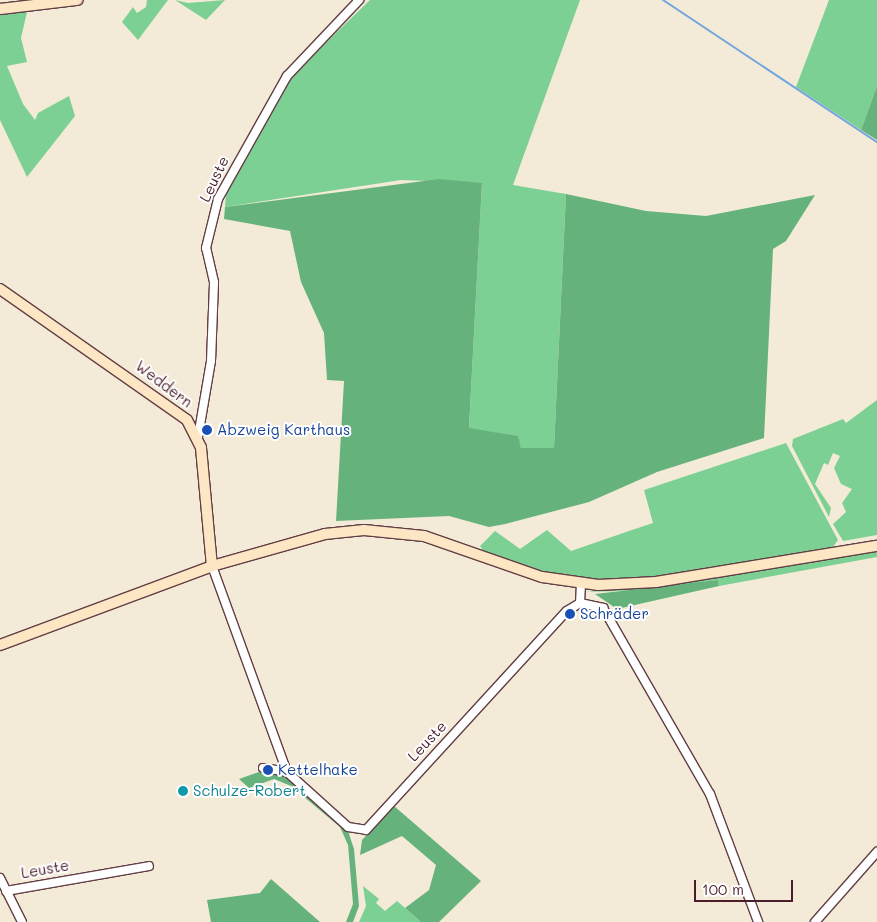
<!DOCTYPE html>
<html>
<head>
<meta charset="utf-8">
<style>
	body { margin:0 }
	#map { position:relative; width:877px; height:922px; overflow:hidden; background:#f3ebd7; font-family:Mali,sans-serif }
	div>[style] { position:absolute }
	.green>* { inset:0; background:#7dd093 }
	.forest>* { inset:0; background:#66b27d }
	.stream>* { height:2px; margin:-1px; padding:0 1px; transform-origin:1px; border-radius:1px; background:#73a5de }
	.roads { filter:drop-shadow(1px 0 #633e45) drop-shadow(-1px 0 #633e45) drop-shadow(0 1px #633e45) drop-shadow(0 -1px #633e45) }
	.street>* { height:8px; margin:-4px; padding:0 4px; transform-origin:4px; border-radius:4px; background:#fff }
	.secondary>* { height:10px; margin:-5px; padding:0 5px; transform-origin:5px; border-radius:5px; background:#fce6c4 }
	.dots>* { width:14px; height:14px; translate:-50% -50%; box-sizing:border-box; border:2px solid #fff; border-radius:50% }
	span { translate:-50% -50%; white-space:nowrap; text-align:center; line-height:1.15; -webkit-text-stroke:4px #fff; paint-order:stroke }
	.street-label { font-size:15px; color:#4a1f2b }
	.transit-label { font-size:15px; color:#164399 }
	.left { translate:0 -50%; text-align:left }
	.culture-label { font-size:15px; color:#0d838f }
	.scale { position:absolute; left:694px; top:880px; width:99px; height:22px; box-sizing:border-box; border:2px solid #4a1f2b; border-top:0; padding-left:6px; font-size:15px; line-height:18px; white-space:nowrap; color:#4a1f2b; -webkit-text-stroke:4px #fff; paint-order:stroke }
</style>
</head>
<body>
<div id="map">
	<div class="green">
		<i style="clip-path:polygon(147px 0,168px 0,138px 40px,122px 22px,133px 7px,137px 13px,146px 7px)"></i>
		<i style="clip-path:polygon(175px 0,188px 3px,225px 0,206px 20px)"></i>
		<i style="clip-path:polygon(370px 0,580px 0,513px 185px,566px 194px,554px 448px,521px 448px,517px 436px,469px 429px,482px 183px,401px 180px,225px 207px,226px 194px,285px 82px)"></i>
		<i style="clip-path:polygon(829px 0,877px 0,877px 86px,861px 130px,796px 87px)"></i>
		<i style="clip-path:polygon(27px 12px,21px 38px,27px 62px,7px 66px,23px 104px,35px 120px,38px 113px,69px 96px,75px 116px,27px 177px,0 120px,0 14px)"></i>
		<i style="clip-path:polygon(877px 400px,877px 535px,843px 541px,833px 524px,846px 512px,842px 503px,852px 489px,841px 484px,834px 468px,840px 456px,833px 453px,828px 465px,824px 463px,815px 484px,831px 508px,829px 517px,792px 446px,793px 439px,843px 419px,846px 423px)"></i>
		<i style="clip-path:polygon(786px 443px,838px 540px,830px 551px,657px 579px,606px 582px,553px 575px,484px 552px,480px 546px,495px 531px,520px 549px,547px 530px,571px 551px,629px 531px,653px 523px,644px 490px)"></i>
		<i style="clip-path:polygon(877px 550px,877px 557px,719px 586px,718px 580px,651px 590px,584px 592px,665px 585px)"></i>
		<i style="clip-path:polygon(363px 886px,379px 899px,376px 903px,385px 911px,397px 901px,421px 922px,359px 922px,366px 906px)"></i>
	</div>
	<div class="forest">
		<i style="clip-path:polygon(877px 86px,877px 140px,861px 130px)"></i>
		<i style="clip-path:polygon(439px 179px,482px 183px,469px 428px,518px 436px,521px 448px,554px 448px,566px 194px,646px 211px,706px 216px,815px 195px,786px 241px,773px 249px,764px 438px,657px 472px,589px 502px,505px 524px,489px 527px,449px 516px,336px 521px,344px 381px,327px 380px,324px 333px,301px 282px,290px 231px,224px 219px,225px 207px)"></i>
		<i style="clip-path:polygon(718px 580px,719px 586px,617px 609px,595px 594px)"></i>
		<i style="clip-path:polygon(259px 772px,288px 776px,347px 828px,354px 849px,359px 906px,353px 922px,346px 922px,353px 904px,348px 845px,340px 827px,291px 786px,274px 779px,249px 788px,239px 779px)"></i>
		<i style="clip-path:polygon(394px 806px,481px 881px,439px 922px,421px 922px,405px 908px,429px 890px,436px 865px,402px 836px,360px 855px,362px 840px)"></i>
		<i style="clip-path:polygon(271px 879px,320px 922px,211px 922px,207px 900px,260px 893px)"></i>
	</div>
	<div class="stream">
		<i style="left:663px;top:0;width:257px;rotate:33.6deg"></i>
	</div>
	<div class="roads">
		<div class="street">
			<i style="left:198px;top:437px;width:77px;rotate:-80.3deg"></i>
			<i style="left:211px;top:361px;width:79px;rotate:-87.8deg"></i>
			<i style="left:214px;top:282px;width:35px;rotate:-103deg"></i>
			<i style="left:206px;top:248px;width:50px;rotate:-76.2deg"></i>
			<i style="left:218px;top:199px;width:141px;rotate:-60.7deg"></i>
			<i style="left:287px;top:76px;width:105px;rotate:-46.5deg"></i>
			<i style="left:212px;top:566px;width:219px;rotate:70deg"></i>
			<i style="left:287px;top:772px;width:82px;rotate:42deg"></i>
			<i style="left:348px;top:827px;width:18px;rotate:9deg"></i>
			<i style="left:366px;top:830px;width:297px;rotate:-47.5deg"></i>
			<i style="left:567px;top:611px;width:15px;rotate:-32deg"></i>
			<i style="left:580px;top:603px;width:24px;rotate:12deg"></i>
			<i style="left:603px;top:608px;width:215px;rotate:60.1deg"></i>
			<i style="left:710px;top:794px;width:137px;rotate:69.4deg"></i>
			<i style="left:580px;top:603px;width:19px;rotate:-87deg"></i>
			<i style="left:263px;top:768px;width:24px;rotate:9deg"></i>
			<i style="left:0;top:878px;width:49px;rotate:63.4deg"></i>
			<i style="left:6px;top:891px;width:145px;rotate:-9.9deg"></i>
			<i style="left:815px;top:922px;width:94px;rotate:-48.5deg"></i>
		</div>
		<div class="secondary">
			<i style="left:0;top:9px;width:78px;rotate:-6.7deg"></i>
			<i style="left:0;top:289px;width:228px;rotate:35deg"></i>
			<i style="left:187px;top:420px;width:31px;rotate:63deg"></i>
			<i style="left:201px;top:448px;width:119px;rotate:84.7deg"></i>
			<i style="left:0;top:645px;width:226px;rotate:-20.4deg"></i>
			<i style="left:212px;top:566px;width:117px;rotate:-15.8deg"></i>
			<i style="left:325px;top:534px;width:39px;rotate:-6deg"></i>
			<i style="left:364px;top:530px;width:60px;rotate:5.7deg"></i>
			<i style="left:424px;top:536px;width:125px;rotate:19.2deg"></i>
			<i style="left:542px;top:577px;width:57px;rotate:8.1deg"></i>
			<i style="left:598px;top:585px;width:58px;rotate:-3deg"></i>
			<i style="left:656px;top:582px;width:224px;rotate:-9.3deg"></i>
		</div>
	</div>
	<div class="dots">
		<i style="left:207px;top:430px;background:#1a4fb4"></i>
		<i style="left:570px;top:614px;background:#1a4fb4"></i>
		<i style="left:268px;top:770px;background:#1a4fb4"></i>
		<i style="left:183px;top:791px;background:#0f9aa8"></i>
	</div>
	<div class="street-label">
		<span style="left:214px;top:179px;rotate:-65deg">Leuste</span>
		<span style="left:164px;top:384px;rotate:37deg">Weddern</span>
		<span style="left:427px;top:741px;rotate:-47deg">Leuste</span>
		<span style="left:45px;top:869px;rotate:-10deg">Leuste</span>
	</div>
	<div class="transit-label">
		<span class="left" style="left:217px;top:430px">Abzweig Karthaus</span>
		<span class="left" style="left:580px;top:614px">Schräder</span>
		<span class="left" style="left:278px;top:770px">Kettelhake</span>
	</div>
	<div class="culture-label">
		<span class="left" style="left:193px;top:791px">Schulze-Robert</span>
	</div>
	<div class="scale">100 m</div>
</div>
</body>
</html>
